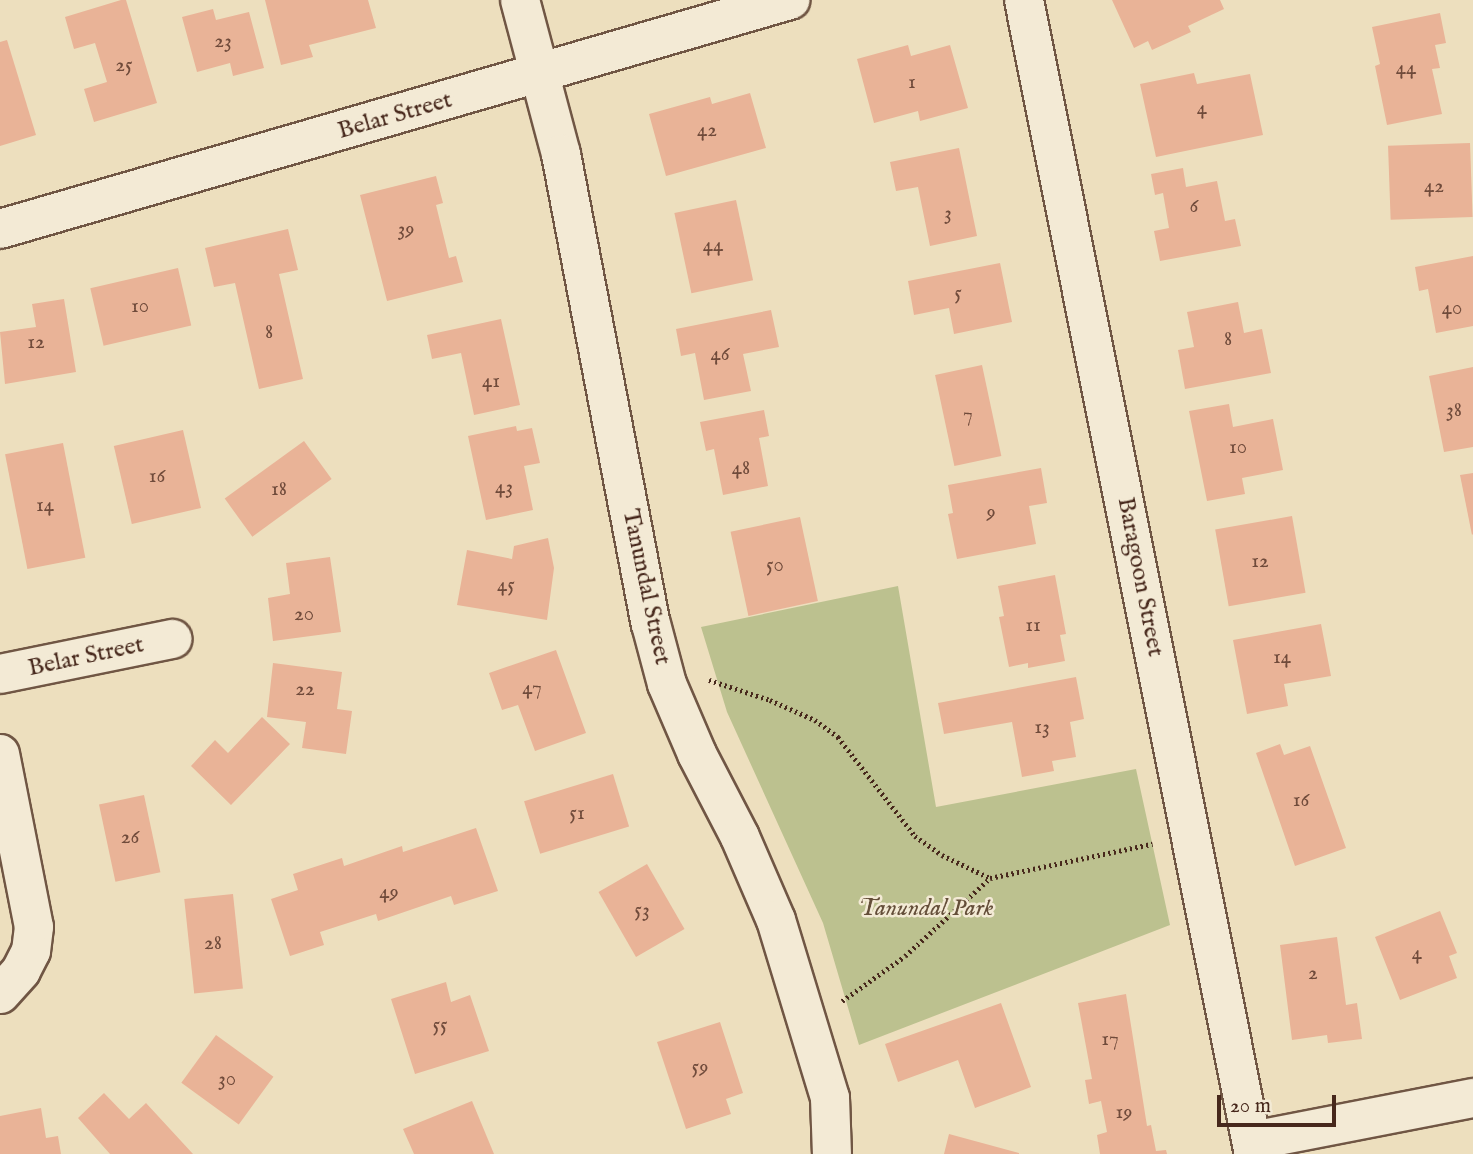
<!DOCTYPE html>
<html>
<head>
<meta charset="utf-8">
<style>
	body { margin:0 }
	#map { position:relative; width:1473px; height:1154px; overflow:hidden; background:#eddfbe; font-family:"IM FELL English",serif }
	div>[style] { position:absolute }
	.green>* { inset:0; background:#bcc18f }
	.building>* { inset:0; background:#e9b397; transform-origin:0 0 }
	.path>* { height:4.5px; margin-top:-2.25px; transform-origin:0; background:repeating-linear-gradient(90deg,#47281c 0 2px,transparent 0 5.5px) }
	.roads { filter:drop-shadow(2px 0 #705644) drop-shadow(-2px 0 #705644) drop-shadow(0 2px #705644) drop-shadow(0 -2px #705644) }
	.minor>* { height:38px; margin:-19px; padding:0 19px; transform-origin:19px; border-radius:19px; background:#f3ead5 }
	span { translate:-50% -50%; white-space:nowrap; text-align:center; line-height:1.15; -webkit-text-stroke:5px #f3ead5; paint-order:stroke }
	.number-label { font-size:21px; color:#704b3b }
	.number-label span { -webkit-text-stroke-width:0 }
	.street-label { font-size:24px; color:#47281c }
	.park-label { font-size:24px; color:#644e39; font-style:italic }
	.scale { position:absolute; left:1217px; top:1095px; width:119px; height:32px; box-sizing:border-box; border:4px solid #47281c; border-top:0; padding-left:9px; font-size:21px; line-height:24px; white-space:nowrap; color:#47281c; -webkit-text-stroke:5px #f3ead5; paint-order:stroke }
</style>
</head>
<body>
<div id="map">
	<div class="green">
		<i style="clip-path:polygon(898px 586px,936px 807px,1136px 769px,1170px 925px,859px 1045px,823px 923px,727px 712px,701px 627px)"></i>
	</div>
	<div class="building">
		<i style="clip-path:polygon(121px 0,126px 0,157px 103px,94px 122px,84px 89px,107px 82px,95px 43px,74px 49px,65px 17px)"></i>
		<i style="clip-path:polygon(265px 0,368px 0,376px 28px,309px 45px,313px 57px,281px 65px)"></i>
		<i style="clip-path:polygon(1112px 0,1220px 0,1224px 9px,1188px 26px,1191px 32px,1152px 50px,1148px 41px,1134px 48px)"></i>
		<i style="clip-path:polygon(213px 9px,216px 20px,249px 12px,264px 68px,233px 76px,230px 63px,197px 72px,182px 17px)"></i>
		<i style="clip-path:polygon(1440px 13px,1446px 43px,1435px 45px,1440px 68px,1432px 69px,1442px 114px,1387px 125px,1375px 66px,1380px 64px,1372px 27px)"></i>
		<i style="clip-path:polygon(7px 40px,36px 135px,0 146px,0 42px)"></i>
		<i style="clip-path:polygon(908px 45px,911px 56px,950px 45px,968px 108px,920px 121px,918px 111px,874px 123px,857px 59px)"></i>
		<i style="clip-path:polygon(1194px 73px,1197px 84px,1250px 74px,1263px 135px,1156px 157px,1140px 84px)"></i>
		<i style="clip-path:polygon(750px 93px,766px 148px,666px 176px,649px 114px,710px 97px,712px 104px)"></i>
		<i style="left:1470px;top:143px;width:74px;height:82px;rotate:88deg"></i>
		<i style="clip-path:polygon(959px 148px,977px 236px,930px 246px,918px 187px,896px 191px,890px 162px)"></i>
		<i style="clip-path:polygon(1183px 168px,1186px 187px,1217px 181px,1225px 221px,1235px 219px,1241px 246px,1160px 261px,1154px 231px,1169px 228px,1163px 193px,1155px 195px,1151px 174px)"></i>
		<i style="clip-path:polygon(436px 176px,443px 203px,436px 205px,449px 258px,456px 256px,463px 282px,387px 301px,360px 195px)"></i>
		<i style="left:736px;top:200px;width:82px;height:63px;rotate:78deg"></i>
		<i style="clip-path:polygon(288px 229px,298px 270px,279px 274px,303px 379px,259px 389px,235px 283px,214px 287px,205px 248px)"></i>
		<i style="clip-path:polygon(1473px 256px,1473px 326px,1436px 333px,1428px 289px,1419px 291px,1415px 267px)"></i>
		<i style="clip-path:polygon(1000px 263px,1012px 322px,954px 334px,949px 308px,914px 315px,908px 281px)"></i>
		<i style="left:178px;top:268px;width:59px;height:90px;rotate:77deg"></i>
		<i style="clip-path:polygon(64px 299px,76px 372px,5px 384px,0 332px,36px 327px,32px 304px)"></i>
		<i style="clip-path:polygon(1238px 302px,1244px 333px,1262px 329px,1271px 373px,1185px 389px,1178px 350px,1194px 347px,1187px 312px)"></i>
		<i style="clip-path:polygon(771px 310px,779px 347px,743px 354px,751px 391px,704px 400px,695px 353px,681px 356px,676px 329px)"></i>
		<i style="clip-path:polygon(501px 319px,520px 405px,474px 415px,461px 353px,432px 359px,427px 335px)"></i>
		<i style="left:982px;top:365px;width:93px;height:48px;rotate:78deg"></i>
		<i style="clip-path:polygon(1473px 367px,1473px 447px,1444px 452px,1429px 376px)"></i>
		<i style="clip-path:polygon(1229px 404px,1233px 427px,1273px 419px,1283px 470px,1242px 478px,1245px 494px,1207px 501px,1189px 411px)"></i>
		<i style="clip-path:polygon(764px 410px,769px 436px,759px 438px,768px 486px,723px 495px,714px 449px,706px 451px,700px 422px)"></i>
		<i style="clip-path:polygon(516px 426px,517px 431px,532px 428px,540px 463px,524px 466px,533px 510px,486px 520px,468px 436px)"></i>
		<i style="left:183px;top:430px;width:80px;height:71px;rotate:77deg"></i>
		<i style="left:304px;top:441px;width:47px;height:98px;rotate:54deg"></i>
		<i style="left:63px;top:443px;width:117px;height:59px;rotate:79deg"></i>
		<i style="clip-path:polygon(1041px 468px,1047px 503px,1029px 506px,1036px 544px,957px 559px,948px 514px,953px 513px,948px 485px)"></i>
		<i style="clip-path:polygon(1473px 473px,1473px 534px,1472px 535px,1460px 475px)"></i>
		<i style="left:1292px;top:516px;width:78px;height:78px;rotate:80deg"></i>
		<i style="left:800px;top:517px;width:86px;height:71px;rotate:78deg"></i>
		<i style="clip-path:polygon(548px 538px,554px 568px,547px 620px,457px 605px,467px 550px,512px 559px,514px 546px)"></i>
		<i style="clip-path:polygon(330px 557px,341px 632px,273px 641px,268px 598px,290px 594px,286px 563px)"></i>
		<i style="clip-path:polygon(1055px 575px,1066px 634px,1060px 635px,1065px 661px,1028px 668px,1028px 663px,1009px 667px,999px 617px,1004px 616px,998px 586px)"></i>
		<i style="clip-path:polygon(1321px 624px,1331px 676px,1284px 684px,1288px 706px,1247px 714px,1233px 640px)"></i>
		<i style="clip-path:polygon(556px 650px,586px 733px,535px 751px,518px 705px,502px 710px,489px 673px)"></i>
		<i style="clip-path:polygon(273px 663px,342px 672px,337px 709px,352px 711px,346px 754px,302px 748px,306px 722px,267px 717px)"></i>
		<i style="clip-path:polygon(1076px 677px,1084px 719px,1070px 722px,1076px 757px,1052px 761px,1054px 771px,1022px 777px,1012px 722px,944px 734px,938px 703px)"></i>
		<i style="clip-path:polygon(262px 717px,290px 744px,231px 805px,191px 766px,215px 740px,228px 753px)"></i>
		<i style="clip-path:polygon(1280px 744px,1284px 755px,1310px 746px,1346px 848px,1295px 866px,1256px 753px)"></i>
		<i style="left:613px;top:774px;width:55px;height:93px;rotate:73deg"></i>
		<i style="left:144px;top:795px;width:79px;height:46px;rotate:78deg"></i>
		<i style="clip-path:polygon(476px 828px,498px 891px,454px 905px,451px 896px,378px 921px,376px 914px,320px 932px,324px 945px,290px 956px,271px 899px,298px 890px,293px 874px,342px 858px,344px 866px,402px 846px,403px 852px)"></i>
		<i style="left:647px;top:864px;width:75px;height:56px;rotate:60deg"></i>
		<i style="left:233px;top:894px;width:95px;height:49px;rotate:84deg"></i>
		<i style="clip-path:polygon(1440px 911px,1457px 953px,1449px 956px,1457px 978px,1400px 1000px,1375px 937px)"></i>
		<i style="clip-path:polygon(1337px 937px,1346px 1005px,1357px 1003px,1362px 1039px,1328px 1043px,1327px 1035px,1292px 1040px,1280px 945px)"></i>
		<i style="clip-path:polygon(446px 982px,451px 1002px,470px 995px,489px 1051px,415px 1074px,391px 999px)"></i>
		<i style="clip-path:polygon(1126px 994px,1147px 1126px,1151px 1125px,1156px 1151px,1166px 1150px,1167px 1154px,1100px 1154px,1097px 1135px,1107px 1132px,1101px 1101px,1089px 1104px,1085px 1080px,1092px 1079px,1078px 1003px)"></i>
		<i style="clip-path:polygon(1001px 1003px,1031px 1087px,975px 1108px,958px 1060px,898px 1082px,885px 1044px)"></i>
		<i style="clip-path:polygon(720px 1022px,743px 1093px,726px 1099px,731px 1114px,686px 1129px,657px 1042px)"></i>
		<i style="left:216px;top:1035px;width:71px;height:59px;rotate:36deg"></i>
		<i style="clip-path:polygon(104px 1093px,129px 1119px,146px 1103px,193px 1154px,110px 1154px,78px 1118px)"></i>
		<i style="clip-path:polygon(472px 1101px,494px 1154px,414px 1154px,403px 1129px)"></i>
		<i style="clip-path:polygon(41px 1108px,46px 1138px,58px 1136px,61px 1154px,0 1154px,0 1116px)"></i>
		<i style="clip-path:polygon(949px 1134px,1019px 1153px,1019px 1154px,944px 1154px)"></i>
	</div>
	<div class="path">
		<i style="left:709px;top:680px;width:64px;rotate:18.2deg"></i>
		<i style="left:770px;top:700px;width:49px;rotate:24deg"></i>
		<i style="left:815px;top:720px;width:29px;rotate:36deg"></i>
		<i style="left:838px;top:737px;width:125px;rotate:52.1deg"></i>
		<i style="left:915px;top:836px;width:33px;rotate:35deg"></i>
		<i style="left:942px;top:855px;width:53px;rotate:25.6deg"></i>
		<i style="left:842px;top:1001px;width:77px;rotate:-35.5deg"></i>
		<i style="left:905px;top:956px;width:115px;rotate:-42.5deg"></i>
		<i style="left:990px;top:878px;width:166px;rotate:-11.9deg"></i>
	</div>
	<div class="roads">
		<div class="minor">
			<i style="left:520px;top:0;width:159px;rotate:75.1deg"></i>
			<i style="left:561px;top:154px;width:479px;rotate:79.2deg"></i>
			<i style="left:651px;top:624px;width:62px;rotate:75.1deg"></i>
			<i style="left:667px;top:684px;width:76px;rotate:66.8deg"></i>
			<i style="left:697px;top:754px;width:93px;rotate:62.6deg"></i>
			<i style="left:740px;top:837px;width:90px;rotate:66.6deg"></i>
			<i style="left:776px;top:920px;width:186px;rotate:73.1deg"></i>
			<i style="left:830px;top:1098px;width:56px;rotate:88deg"></i>
			<i style="left:1024px;top:0;width:1177px;rotate:78.73deg"></i>
			<i style="left:0;top:229px;width:823px;rotate:-16.17deg"></i>
			<i style="left:0;top:674px;width:176px;rotate:-11.5deg"></i>
			<i style="left:0;top:754px;width:176px;rotate:78.9deg"></i>
			<i style="left:34px;top:927px;width:24px;rotate:97deg"></i>
			<i style="left:31px;top:951px;width:22px;rotate:117deg"></i>
			<i style="left:21px;top:971px;width:31px;rotate:132deg"></i>
			<i style="left:1252px;top:1141px;width:225px;rotate:-11deg"></i>
		</div>
	</div>
	<div class="number-label">
		<span style="left:223px;top:42px">23</span>
		<span style="left:124px;top:66px">25</span>
		<span style="left:1406px;top:69px">44</span>
		<span style="left:912px;top:83px">1</span>
		<span style="left:1202px;top:109px">4</span>
		<span style="left:707px;top:131px">42</span>
		<span style="left:1434px;top:187px">42</span>
		<span style="left:1194px;top:207px">6</span>
		<span style="left:948px;top:214px">3</span>
		<span style="left:406px;top:230px">39</span>
		<span style="left:713px;top:246px">44</span>
		<span style="left:958px;top:294px">5</span>
		<span style="left:140px;top:307px">10</span>
		<span style="left:1452px;top:309px">40</span>
		<span style="left:269px;top:333px">8</span>
		<span style="left:1228px;top:340px">8</span>
		<span style="left:36px;top:343px">12</span>
		<span style="left:720px;top:355px">46</span>
		<span style="left:491px;top:382px">41</span>
		<span style="left:1454px;top:411px">38</span>
		<span style="left:968px;top:416px">7</span>
		<span style="left:1238px;top:448px">10</span>
		<span style="left:741px;top:469px">48</span>
		<span style="left:157px;top:477px">16</span>
		<span style="left:504px;top:488px">43</span>
		<span style="left:279px;top:490px">18</span>
		<span style="left:45px;top:506px">14</span>
		<span style="left:991px;top:513px">9</span>
		<span style="left:1260px;top:562px">12</span>
		<span style="left:775px;top:566px">50</span>
		<span style="left:506px;top:586px">45</span>
		<span style="left:304px;top:615px">20</span>
		<span style="left:1033px;top:626px">11</span>
		<span style="left:1282px;top:658px">14</span>
		<span style="left:532px;top:689px">47</span>
		<span style="left:305px;top:690px">22</span>
		<span style="left:1042px;top:728px">13</span>
		<span style="left:1301px;top:801px">16</span>
		<span style="left:577px;top:814px">51</span>
		<span style="left:130px;top:838px">26</span>
		<span style="left:389px;top:893px">49</span>
		<span style="left:642px;top:911px">53</span>
		<span style="left:213px;top:944px">28</span>
		<span style="left:1417px;top:954px">4</span>
		<span style="left:1313px;top:974px">2</span>
		<span style="left:440px;top:1026px">55</span>
		<span style="left:1110px;top:1040px">17</span>
		<span style="left:700px;top:1068px">59</span>
		<span style="left:227px;top:1080px">30</span>
		<span style="left:1124px;top:1113px">19</span>
	</div>
	<div class="street-label">
		<span style="left:395px;top:116px;rotate:-16deg">Belar Street</span>
		<span style="left:1140px;top:577px;rotate:79deg">Baragoon Street</span>
		<span style="left:646px;top:587px;rotate:78deg">Tanundal Street</span>
		<span style="left:86px;top:657px;rotate:-12deg">Belar Street</span>
	</div>
	<div class="park-label">
		<span style="left:926px;top:909px">Tanundal Park</span>
	</div>
	<div class="scale">20 m</div>
</div>
</body>
</html>
